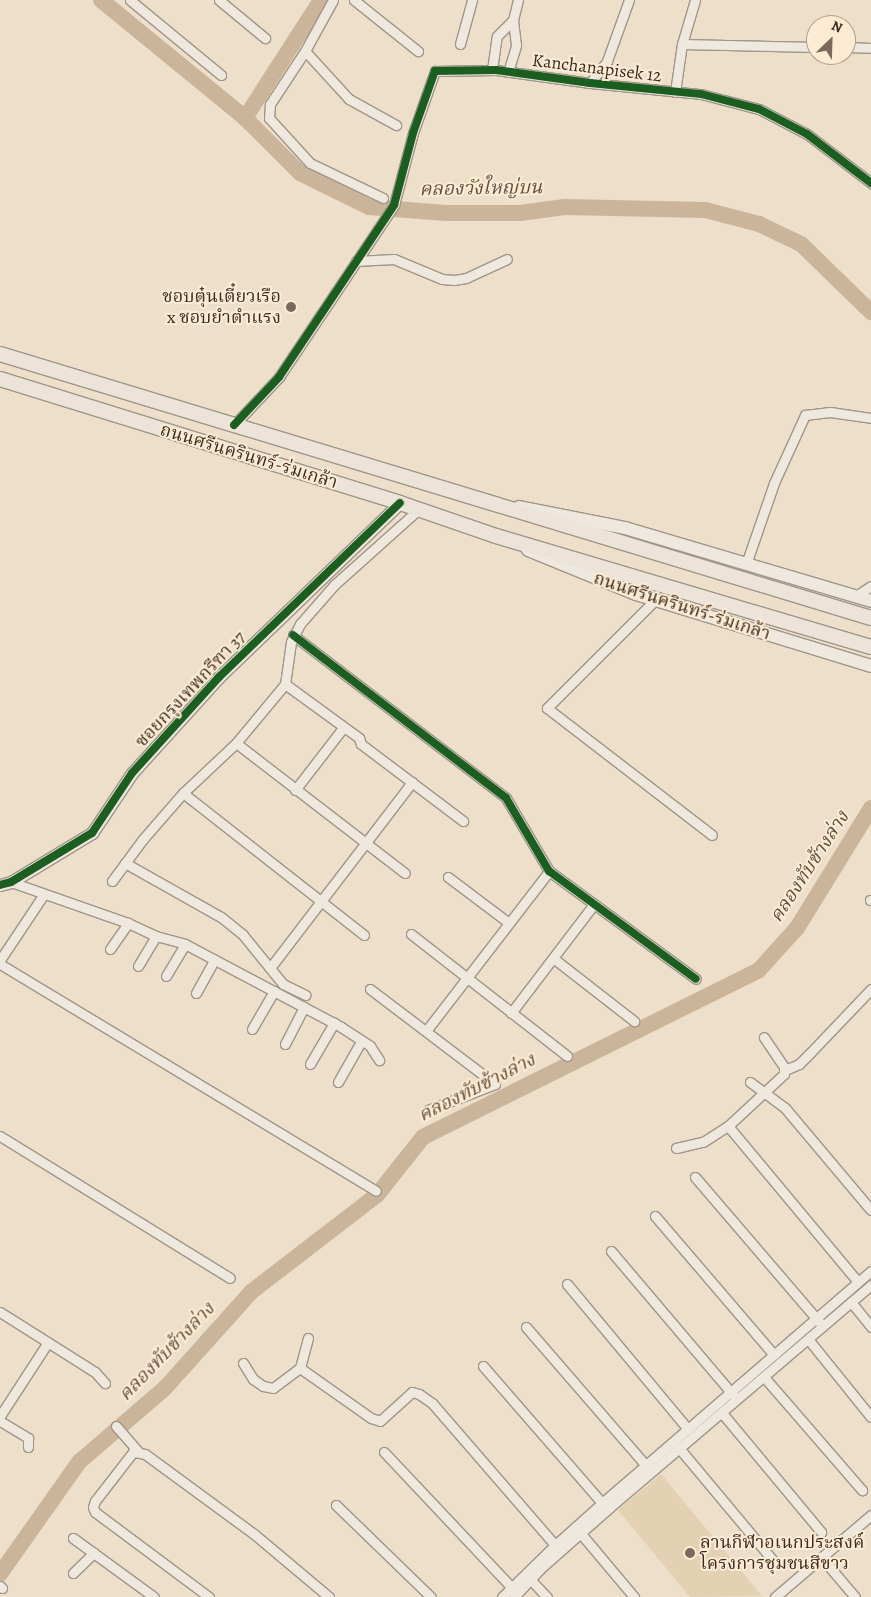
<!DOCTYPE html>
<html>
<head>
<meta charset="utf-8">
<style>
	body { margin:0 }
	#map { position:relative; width:871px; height:1597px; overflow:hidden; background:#eddfca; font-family:Alegreya,"Noto Serif Thai",serif }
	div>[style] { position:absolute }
	.green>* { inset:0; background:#e4d0b3 }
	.river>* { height:16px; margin:-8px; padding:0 8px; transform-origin:8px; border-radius:8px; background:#cab59a }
	.roads { filter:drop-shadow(1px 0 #9f9589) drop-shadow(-1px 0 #9f9589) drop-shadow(0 1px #9f9589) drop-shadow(0 -1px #9f9589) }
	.minor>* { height:9px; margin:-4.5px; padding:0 4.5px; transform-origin:4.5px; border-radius:4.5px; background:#efe8de }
	.tertiary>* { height:11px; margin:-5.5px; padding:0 5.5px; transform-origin:5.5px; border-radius:5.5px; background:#efe8de }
	.secondary>* { height:12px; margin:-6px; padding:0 6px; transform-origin:6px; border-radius:6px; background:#efe8de }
	.primary>* { height:14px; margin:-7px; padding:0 7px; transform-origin:7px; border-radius:7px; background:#ece4d8 }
	.cycleway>* { height:8px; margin:-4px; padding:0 4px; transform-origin:4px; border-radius:4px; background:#1b5e20 }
	.dots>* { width:14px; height:14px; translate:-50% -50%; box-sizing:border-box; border:2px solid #fdecd3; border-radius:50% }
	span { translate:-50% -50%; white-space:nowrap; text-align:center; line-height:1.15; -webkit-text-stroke:4px #fdecd3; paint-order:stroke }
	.street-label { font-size:18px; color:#3d2a1f }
	.poi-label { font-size:18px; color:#3d2a1f }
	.right { translate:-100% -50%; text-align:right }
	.left { translate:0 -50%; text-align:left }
	.water-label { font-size:19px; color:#634e3e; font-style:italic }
	.north { position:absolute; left:806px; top:15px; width:50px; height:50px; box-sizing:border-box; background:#fdecd3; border:1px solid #b09e8b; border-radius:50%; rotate:24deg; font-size:14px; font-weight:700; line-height:20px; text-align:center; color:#3d2a1f }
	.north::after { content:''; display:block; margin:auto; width:18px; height:22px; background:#7b695b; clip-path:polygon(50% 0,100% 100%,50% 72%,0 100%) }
</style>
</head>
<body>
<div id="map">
	<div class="green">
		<i style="clip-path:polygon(661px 1474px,762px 1596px,690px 1597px,618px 1510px)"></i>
	</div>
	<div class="river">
		<i style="left:101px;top:0;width:186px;rotate:39.3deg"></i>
		<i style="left:245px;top:118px;width:78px;rotate:45deg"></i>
		<i style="left:300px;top:173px;width:77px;rotate:26.2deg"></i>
		<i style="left:369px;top:207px;width:77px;rotate:4.5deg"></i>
		<i style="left:446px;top:213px;width:74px"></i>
		<i style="left:520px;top:213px;width:45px;rotate:-7.6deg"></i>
		<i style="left:565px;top:207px;width:140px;rotate:1.2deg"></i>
		<i style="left:705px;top:210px;width:56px;rotate:14.5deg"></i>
		<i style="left:759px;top:224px;width:47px;rotate:25.5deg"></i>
		<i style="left:801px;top:244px;width:98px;rotate:44.2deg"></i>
		<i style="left:245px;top:118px;width:140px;rotate:-57.2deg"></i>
		<i style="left:0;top:1574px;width:137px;rotate:-54.8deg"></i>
		<i style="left:79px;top:1462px;width:113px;rotate:-40.7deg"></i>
		<i style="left:165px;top:1388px;width:129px;rotate:-48.1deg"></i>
		<i style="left:251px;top:1292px;width:159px;rotate:-37.6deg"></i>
		<i style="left:377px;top:1195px;width:74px;rotate:-51.6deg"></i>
		<i style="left:423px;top:1137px;width:375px;rotate:-26.4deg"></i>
		<i style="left:759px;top:970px;width:57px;rotate:-47.9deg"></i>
		<i style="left:797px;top:928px;width:141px;rotate:-58.3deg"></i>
	</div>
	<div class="roads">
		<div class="minor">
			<i style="left:130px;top:0;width:118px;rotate:39.5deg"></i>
			<i style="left:219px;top:0;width:60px;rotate:39.6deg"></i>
			<i style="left:333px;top:0;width:58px;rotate:118.8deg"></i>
			<i style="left:305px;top:51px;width:64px;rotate:123.4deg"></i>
			<i style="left:270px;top:104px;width:14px;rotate:94deg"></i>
			<i style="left:269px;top:118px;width:61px;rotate:47.7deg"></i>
			<i style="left:310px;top:163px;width:81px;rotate:25.6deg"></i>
			<i style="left:354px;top:0;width:82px;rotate:38.6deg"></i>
			<i style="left:460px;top:44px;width:46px;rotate:-74.7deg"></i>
			<i style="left:682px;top:44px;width:134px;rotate:1.3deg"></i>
			<i style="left:846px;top:47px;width:25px;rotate:2deg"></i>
			<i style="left:305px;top:51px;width:65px;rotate:47.5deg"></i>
			<i style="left:349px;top:99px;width:54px;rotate:29deg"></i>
			<i style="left:492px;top:70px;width:34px;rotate:-82deg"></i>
			<i style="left:497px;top:36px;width:23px;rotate:-45deg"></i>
			<i style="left:508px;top:72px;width:28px;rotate:-73deg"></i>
			<i style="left:516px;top:45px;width:25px;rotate:-97deg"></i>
			<i style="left:513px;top:20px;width:21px;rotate:-76deg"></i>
			<i style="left:590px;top:83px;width:28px;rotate:-52deg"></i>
			<i style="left:607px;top:61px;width:65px;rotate:-70.2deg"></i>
			<i style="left:675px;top:92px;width:49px;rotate:-81.7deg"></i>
			<i style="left:682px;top:44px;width:46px;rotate:-73.5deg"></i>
			<i style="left:356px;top:261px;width:38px;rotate:-3deg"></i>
			<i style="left:394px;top:259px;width:52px;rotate:22.6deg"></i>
			<i style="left:442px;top:279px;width:12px;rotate:5deg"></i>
			<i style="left:454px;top:280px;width:12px;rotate:-9deg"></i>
			<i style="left:466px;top:278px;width:45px;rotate:-24.9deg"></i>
			<i style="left:234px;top:425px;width:66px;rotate:-46.8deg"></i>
			<i style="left:279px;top:377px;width:207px;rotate:-56.2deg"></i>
			<i style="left:394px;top:205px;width:74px;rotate:-75.2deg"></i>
			<i style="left:413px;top:133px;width:66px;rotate:-70.5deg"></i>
			<i style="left:435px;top:71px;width:61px;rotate:-0.9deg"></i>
			<i style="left:496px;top:70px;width:95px;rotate:7.9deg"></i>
			<i style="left:590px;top:83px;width:112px;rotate:5.7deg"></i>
			<i style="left:701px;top:94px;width:60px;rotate:14.5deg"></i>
			<i style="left:759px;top:109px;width:54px;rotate:27.5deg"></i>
			<i style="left:807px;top:134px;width:81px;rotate:37.4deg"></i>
			<i style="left:419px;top:509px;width:113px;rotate:138.2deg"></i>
			<i style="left:335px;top:584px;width:53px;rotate:131.2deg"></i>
			<i style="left:300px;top:624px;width:20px;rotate:117deg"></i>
			<i style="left:291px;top:642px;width:42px;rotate:98.1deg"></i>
			<i style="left:285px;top:684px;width:92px;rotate:36.1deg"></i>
			<i style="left:359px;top:738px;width:6px;rotate:72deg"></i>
			<i style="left:361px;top:744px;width:128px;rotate:37deg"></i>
			<i style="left:746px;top:564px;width:86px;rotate:-70.9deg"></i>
			<i style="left:774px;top:483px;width:75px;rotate:-65.5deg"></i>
			<i style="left:805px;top:415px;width:25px;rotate:-7deg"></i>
			<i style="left:830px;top:412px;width:41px;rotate:8.3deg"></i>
			<i style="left:856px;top:596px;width:18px;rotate:-34deg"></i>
			<i style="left:655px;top:600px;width:153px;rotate:135deg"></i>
			<i style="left:547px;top:708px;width:208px;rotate:37.6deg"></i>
			<i style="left:293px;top:635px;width:268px;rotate:37.4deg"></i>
			<i style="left:506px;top:798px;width:85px;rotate:59.5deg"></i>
			<i style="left:549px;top:871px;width:182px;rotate:36.3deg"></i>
			<i style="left:236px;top:743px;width:213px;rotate:37.6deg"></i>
			<i style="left:295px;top:790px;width:78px;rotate:-52.3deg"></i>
			<i style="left:183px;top:793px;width:230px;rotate:38.1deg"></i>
			<i style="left:125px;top:863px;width:110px;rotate:29.4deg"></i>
			<i style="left:221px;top:917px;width:28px;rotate:39deg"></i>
			<i style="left:243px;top:935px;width:63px;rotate:50.8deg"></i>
			<i style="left:283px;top:984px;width:25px;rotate:26deg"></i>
			<i style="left:448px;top:877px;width:76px;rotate:37deg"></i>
			<i style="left:112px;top:881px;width:52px;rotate:-53.6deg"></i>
			<i style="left:143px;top:839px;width:61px;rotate:-49deg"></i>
			<i style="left:183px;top:793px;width:73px;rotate:-43.3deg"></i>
			<i style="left:236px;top:743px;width:77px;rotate:-50.3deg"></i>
			<i style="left:11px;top:882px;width:124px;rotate:19.3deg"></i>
			<i style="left:128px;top:923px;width:31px;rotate:25deg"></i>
			<i style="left:156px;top:936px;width:30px;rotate:15deg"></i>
			<i style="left:185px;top:944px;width:177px;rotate:28deg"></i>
			<i style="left:341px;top:1027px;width:35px;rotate:33deg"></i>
			<i style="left:370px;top:1046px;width:17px;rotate:57deg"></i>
			<i style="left:870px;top:900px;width:1px"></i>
			<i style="left:411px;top:934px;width:198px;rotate:38deg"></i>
			<i style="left:110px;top:949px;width:32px;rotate:-55deg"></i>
			<i style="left:553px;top:958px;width:103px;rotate:37.9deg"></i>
			<i style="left:0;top:960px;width:79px;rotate:-56.3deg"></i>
			<i style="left:0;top:964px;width:439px;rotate:31.1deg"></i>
			<i style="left:138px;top:966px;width:35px;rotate:-59deg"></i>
			<i style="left:270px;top:968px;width:234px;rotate:-52.6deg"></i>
			<i style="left:166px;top:976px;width:37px;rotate:-59deg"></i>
			<i style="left:370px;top:989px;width:157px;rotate:37.2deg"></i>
			<i style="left:495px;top:1084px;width:72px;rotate:158.8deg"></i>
			<i style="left:196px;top:993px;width:38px;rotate:-61deg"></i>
			<i style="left:511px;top:1013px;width:137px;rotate:-52.7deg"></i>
			<i style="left:252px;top:1029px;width:44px;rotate:-59.9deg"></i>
			<i style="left:426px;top:1031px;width:202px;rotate:-52.4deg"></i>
			<i style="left:285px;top:1044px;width:42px;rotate:-62.8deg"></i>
			<i style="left:310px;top:1064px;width:48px;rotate:-59.7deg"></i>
			<i style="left:785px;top:1070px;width:15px;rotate:-23deg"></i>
			<i style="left:799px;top:1064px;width:16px;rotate:-45deg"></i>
			<i style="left:810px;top:1053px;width:88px;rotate:-46.4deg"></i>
			<i style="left:338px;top:1082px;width:48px;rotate:-60.3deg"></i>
			<i style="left:750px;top:1082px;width:44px;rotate:36.6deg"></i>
			<i style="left:785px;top:1108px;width:133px;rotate:49.9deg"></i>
			<i style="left:728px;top:1126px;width:203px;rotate:50.2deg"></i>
			<i style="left:0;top:1136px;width:270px;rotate:31.7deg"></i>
			<i style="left:676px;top:1148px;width:28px;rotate:-13deg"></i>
			<i style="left:703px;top:1142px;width:30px;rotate:-33deg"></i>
			<i style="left:728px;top:1126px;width:76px;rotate:-42.9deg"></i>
			<i style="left:784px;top:1074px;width:7px;rotate:-90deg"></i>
			<i style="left:784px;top:1067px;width:36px;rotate:-124deg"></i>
			<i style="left:695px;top:1177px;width:192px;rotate:49.4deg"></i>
			<i style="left:655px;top:1216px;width:183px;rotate:49.4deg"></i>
			<i style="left:611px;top:1251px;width:190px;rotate:49.7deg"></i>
			<i style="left:567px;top:1284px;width:189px;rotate:50.2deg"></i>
			<i style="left:851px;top:1302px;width:32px;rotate:51deg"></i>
			<i style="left:0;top:1312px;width:112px;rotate:32.3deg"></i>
			<i style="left:95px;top:1372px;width:15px;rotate:48deg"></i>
			<i style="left:526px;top:1327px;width:186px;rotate:49.1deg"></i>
			<i style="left:308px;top:1338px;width:31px;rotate:105deg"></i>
			<i style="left:300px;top:1368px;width:87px;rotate:35.2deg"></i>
			<i style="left:371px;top:1418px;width:9px;rotate:18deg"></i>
			<i style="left:380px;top:1421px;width:43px;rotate:-42.2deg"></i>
			<i style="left:412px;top:1392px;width:7px;rotate:16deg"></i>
			<i style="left:419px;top:1394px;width:16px;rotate:35deg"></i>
			<i style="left:432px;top:1403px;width:188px;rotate:49.1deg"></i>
			<i style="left:808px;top:1339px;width:100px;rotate:51.1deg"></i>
			<i style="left:243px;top:1363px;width:19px;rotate:58deg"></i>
			<i style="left:253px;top:1379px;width:12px;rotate:35deg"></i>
			<i style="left:263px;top:1386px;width:10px;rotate:11deg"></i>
			<i style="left:273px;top:1388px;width:34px;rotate:-37deg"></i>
			<i style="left:483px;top:1366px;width:181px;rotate:49deg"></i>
			<i style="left:764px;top:1377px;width:150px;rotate:49.1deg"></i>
			<i style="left:722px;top:1413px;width:155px;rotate:50.2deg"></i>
			<i style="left:0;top:1416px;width:88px;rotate:-57deg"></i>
			<i style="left:0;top:1421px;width:33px;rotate:31deg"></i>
			<i style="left:28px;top:1438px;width:9px;rotate:90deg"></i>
			<i style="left:116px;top:1426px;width:33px;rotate:49deg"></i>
			<i style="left:679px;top:1448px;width:150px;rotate:50.1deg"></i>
			<i style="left:384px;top:1452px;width:185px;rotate:46.7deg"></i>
			<i style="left:336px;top:1505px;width:132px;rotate:44.1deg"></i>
			<i style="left:577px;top:1529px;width:89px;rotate:50deg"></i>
			<i style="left:73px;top:1538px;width:100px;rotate:36.1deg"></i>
			<i style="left:822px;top:1558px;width:51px;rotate:49.8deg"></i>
			<i style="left:73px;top:1573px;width:29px;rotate:-44deg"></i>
			<i style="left:530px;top:1579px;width:25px;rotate:47deg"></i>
			<i style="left:0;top:1586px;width:3px;rotate:45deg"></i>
			<i style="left:209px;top:1597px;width:142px;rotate:-143.3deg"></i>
			<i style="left:95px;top:1512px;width:5px;rotate:-112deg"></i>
			<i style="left:93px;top:1507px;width:6px;rotate:-72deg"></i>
			<i style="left:95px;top:1501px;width:62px;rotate:-52.2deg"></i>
			<i style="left:133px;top:1452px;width:12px;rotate:9deg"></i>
			<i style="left:145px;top:1454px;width:135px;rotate:36.3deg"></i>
			<i style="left:254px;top:1534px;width:98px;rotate:40deg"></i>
			<i style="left:502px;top:1597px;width:74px;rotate:-44.5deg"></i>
			<i style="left:555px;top:1545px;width:63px;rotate:-41.8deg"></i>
			<i style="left:602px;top:1503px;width:355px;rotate:-40.8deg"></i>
			<i style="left:514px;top:1597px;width:38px;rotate:-47deg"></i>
			<i style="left:540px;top:1569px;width:92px;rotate:-41.5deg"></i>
			<i style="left:609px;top:1508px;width:344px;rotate:-40.4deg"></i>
			<i style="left:775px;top:1597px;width:126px;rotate:-40.5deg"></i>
		</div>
		<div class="tertiary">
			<i style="left:0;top:885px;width:11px;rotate:-15deg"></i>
			<i style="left:11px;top:882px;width:95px;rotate:-31.2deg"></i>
			<i style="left:92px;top:833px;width:72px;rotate:-56.3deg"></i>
			<i style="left:132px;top:773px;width:130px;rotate:-47.8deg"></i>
			<i style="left:219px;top:677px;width:251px;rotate:-43.9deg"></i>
		</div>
		<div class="secondary">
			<i style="left:519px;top:507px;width:108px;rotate:11.2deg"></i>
			<i style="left:625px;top:528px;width:257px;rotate:16.5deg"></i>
			<i style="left:528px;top:550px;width:117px;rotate:22.2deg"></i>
			<i style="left:636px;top:594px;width:246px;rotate:17deg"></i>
		</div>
		<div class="primary">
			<i style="left:0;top:354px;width:910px;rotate:16.86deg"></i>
			<i style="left:0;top:379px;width:419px;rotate:17.2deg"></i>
			<i style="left:400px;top:503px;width:102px;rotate:19deg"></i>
			<i style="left:496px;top:536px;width:391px;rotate:16.5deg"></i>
		</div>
	</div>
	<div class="cycleway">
		<i style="left:234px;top:425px;width:66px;rotate:-46.8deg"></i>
		<i style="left:279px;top:377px;width:207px;rotate:-56.2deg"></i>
		<i style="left:394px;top:205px;width:74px;rotate:-75.2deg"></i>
		<i style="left:413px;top:133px;width:66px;rotate:-70.5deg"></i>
		<i style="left:435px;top:71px;width:61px;rotate:-0.9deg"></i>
		<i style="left:496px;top:70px;width:95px;rotate:7.9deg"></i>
		<i style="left:590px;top:83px;width:112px;rotate:5.7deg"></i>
		<i style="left:701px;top:94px;width:60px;rotate:14.5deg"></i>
		<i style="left:759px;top:109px;width:54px;rotate:27.5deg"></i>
		<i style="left:807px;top:134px;width:81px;rotate:37.4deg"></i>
		<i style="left:293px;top:635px;width:268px;rotate:37.4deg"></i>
		<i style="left:506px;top:798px;width:85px;rotate:59.5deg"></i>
		<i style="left:549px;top:871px;width:182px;rotate:36.3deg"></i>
		<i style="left:0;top:885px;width:11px;rotate:-15deg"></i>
		<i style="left:11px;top:882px;width:95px;rotate:-31.2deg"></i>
		<i style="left:92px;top:833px;width:72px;rotate:-56.3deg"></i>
		<i style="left:132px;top:773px;width:130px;rotate:-47.8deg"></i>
		<i style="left:219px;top:677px;width:251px;rotate:-43.9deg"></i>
	</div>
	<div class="dots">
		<i style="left:291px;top:307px;background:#7b695b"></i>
		<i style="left:690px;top:1553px;background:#7b695b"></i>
	</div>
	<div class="street-label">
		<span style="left:597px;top:68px;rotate:7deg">Kanchanapisek 12</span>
		<span style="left:249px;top:456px;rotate:17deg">ถนนศรีนครินทร์-ร่มเกล้า</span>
		<span style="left:682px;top:606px;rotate:18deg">ถนนศรีนครินทร์-ร่มเกล้า</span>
		<span style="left:190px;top:689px;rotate:-47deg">ซอยกรุงเทพกรีฑา 37</span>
	</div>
	<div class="poi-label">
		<span class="right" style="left:281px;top:307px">ชอบตุ๋นเตี๋ยวเรือ<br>x ชอบยำตำแรง</span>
		<span class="left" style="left:700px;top:1553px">ลานกีฬาอเนกประสงค์<br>โครงการชุมชนสีขาว</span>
	</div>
	<div class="water-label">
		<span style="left:481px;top:189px;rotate:-1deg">คลองวังใหญ่บน</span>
		<span style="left:810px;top:867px;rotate:-57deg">คลองทับช้างล่าง</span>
		<span style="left:477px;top:1088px;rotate:-27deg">คลองทับช้างล่าง</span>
		<span style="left:167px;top:1352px;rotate:-46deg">คลองทับช้างล่าง</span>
	</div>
	<div class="north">N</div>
</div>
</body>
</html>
